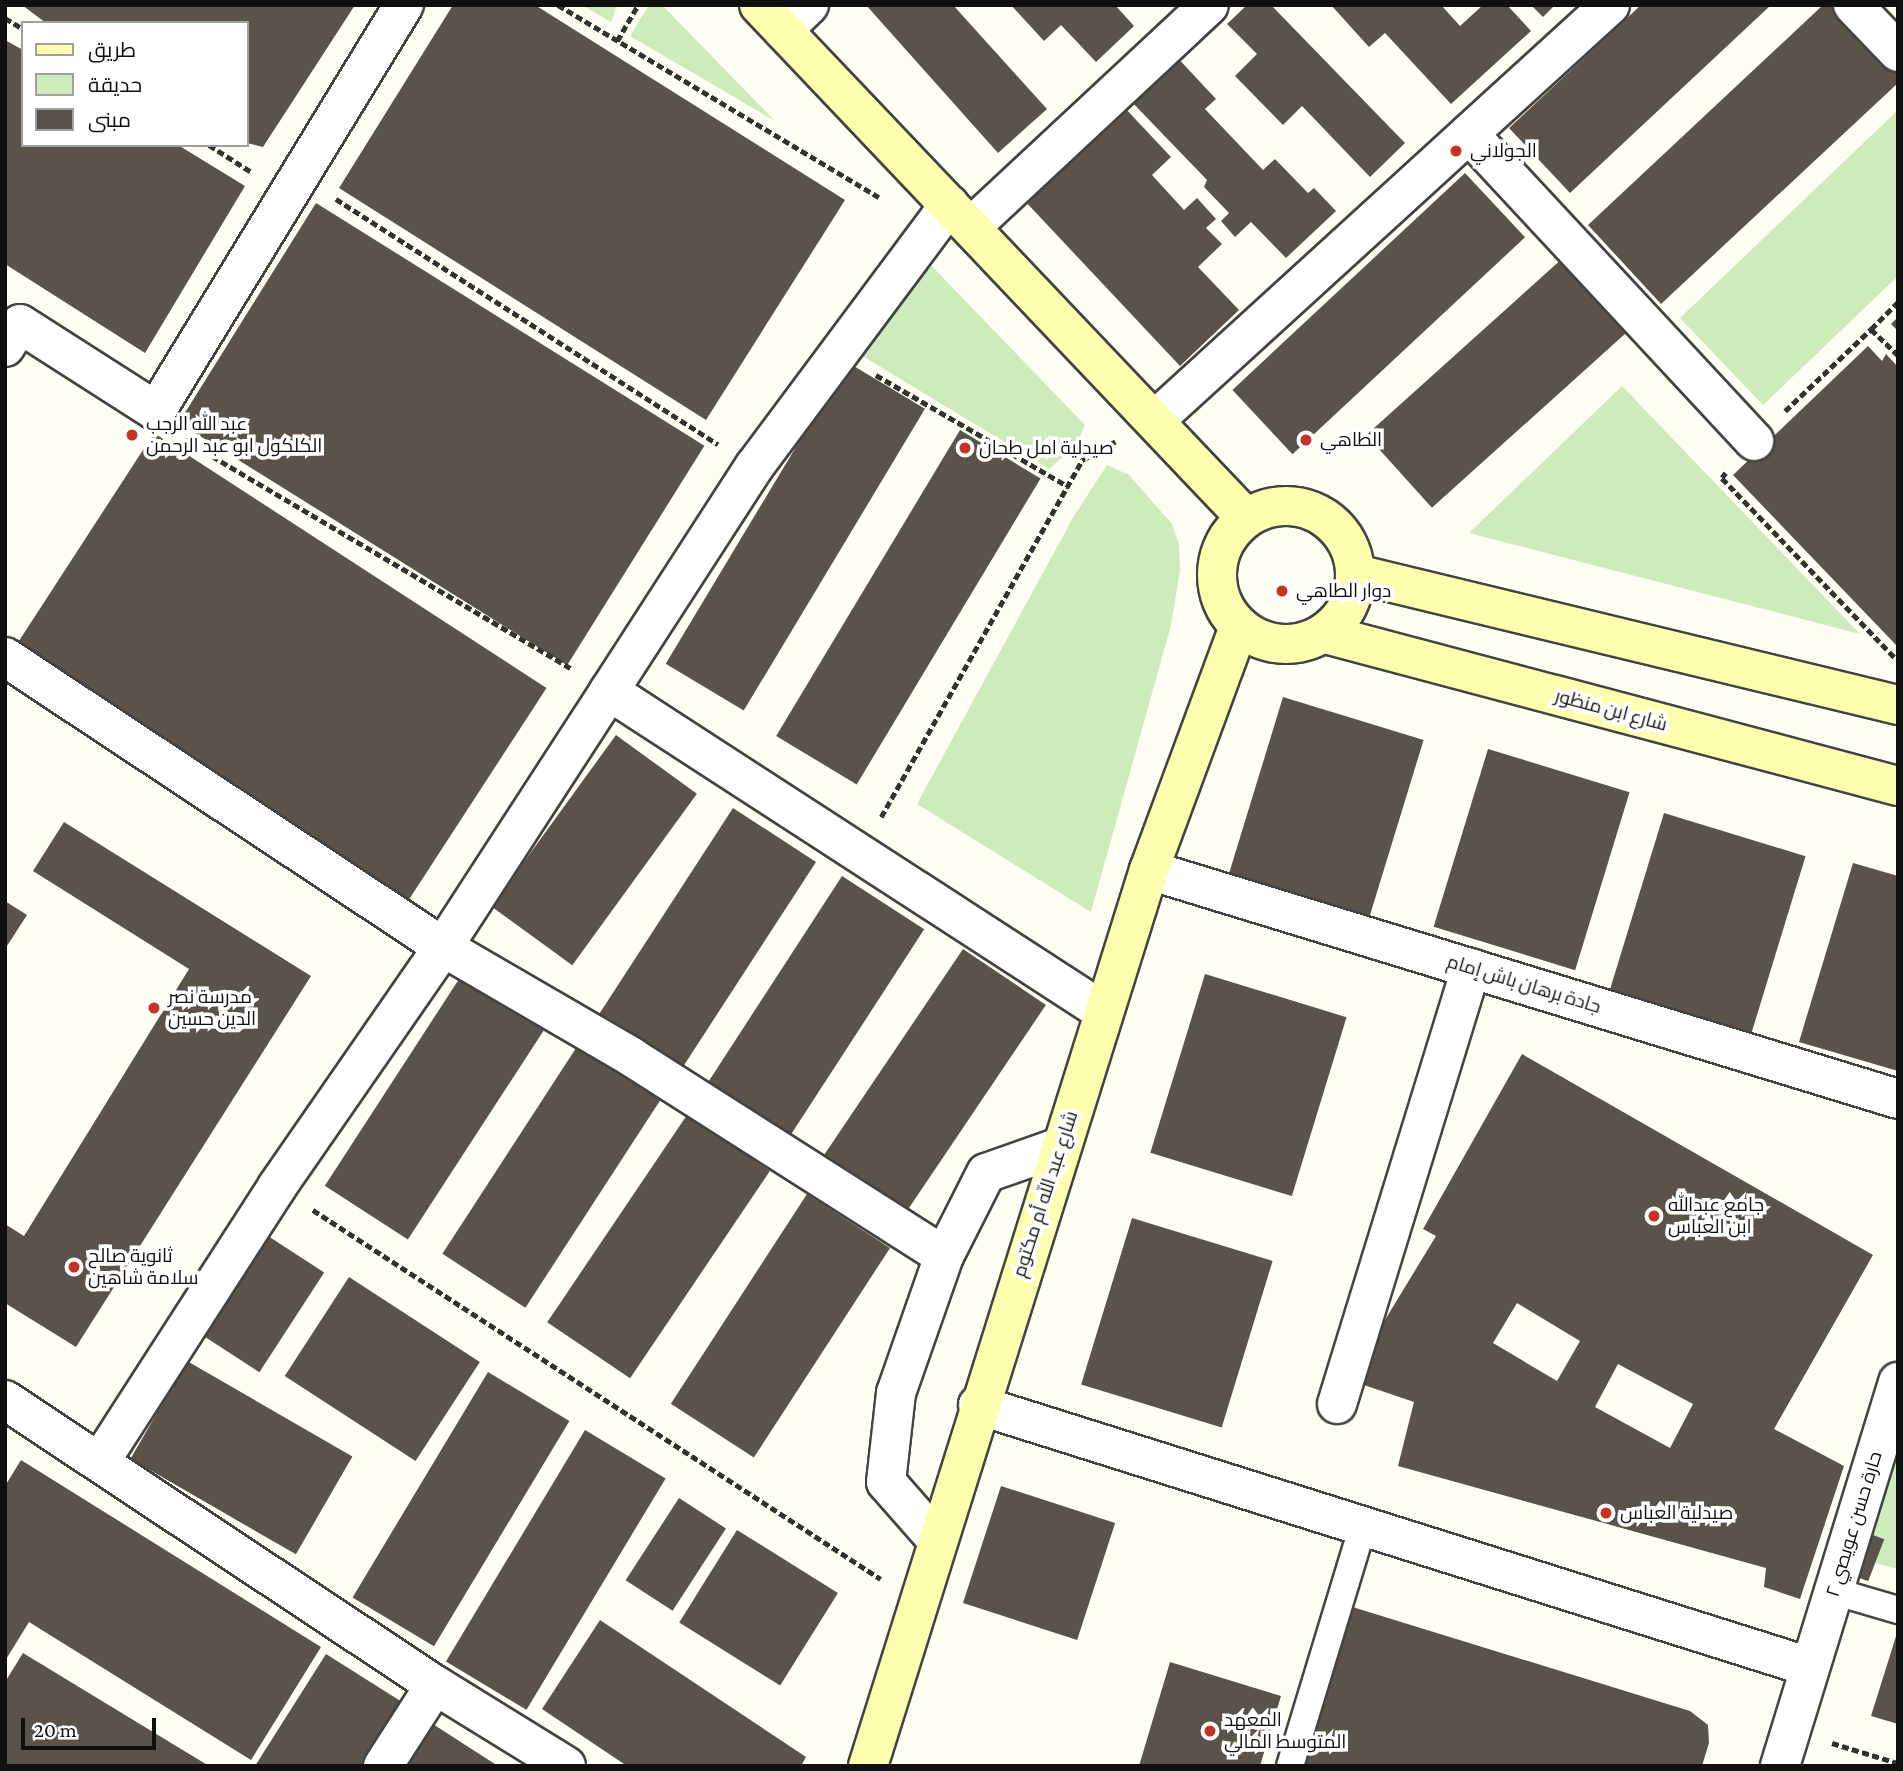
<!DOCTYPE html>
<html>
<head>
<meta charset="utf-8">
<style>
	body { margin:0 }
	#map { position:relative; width:1903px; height:1771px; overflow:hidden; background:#fffef3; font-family:"Crimson Pro",Cairo,serif }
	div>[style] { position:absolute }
	.green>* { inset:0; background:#cdebbb }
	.building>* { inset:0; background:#59534c; transform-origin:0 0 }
	.path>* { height:4.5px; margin-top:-2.25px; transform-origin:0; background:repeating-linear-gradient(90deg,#323232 0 7px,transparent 0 10.5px) }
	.roads { filter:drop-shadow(2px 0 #434343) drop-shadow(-2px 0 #434343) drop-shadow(0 2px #434343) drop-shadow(0 -2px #434343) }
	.lane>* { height:26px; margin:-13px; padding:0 13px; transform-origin:13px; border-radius:13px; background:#fff }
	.street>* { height:38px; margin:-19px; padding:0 19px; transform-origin:19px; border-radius:19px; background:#fff }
	.secondary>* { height:38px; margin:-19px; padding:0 19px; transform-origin:19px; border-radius:19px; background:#fcffae }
	.secondary>.ring { margin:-19px; padding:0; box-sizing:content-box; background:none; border:38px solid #fcffae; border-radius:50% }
	.dots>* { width:19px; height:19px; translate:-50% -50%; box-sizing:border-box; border:4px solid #fff; border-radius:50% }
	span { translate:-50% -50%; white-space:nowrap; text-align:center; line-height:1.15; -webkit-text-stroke:7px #fff; paint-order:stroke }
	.poi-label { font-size:19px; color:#101010 }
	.left { translate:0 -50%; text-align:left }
	.street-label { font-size:19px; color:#101010 }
	.frame { position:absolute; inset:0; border:7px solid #101010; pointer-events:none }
	.legend { position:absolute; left:21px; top:21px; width:228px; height:126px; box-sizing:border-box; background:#fff; border:2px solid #9f9f9f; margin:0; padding:9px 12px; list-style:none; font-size:21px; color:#101010 }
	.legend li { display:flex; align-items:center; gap:14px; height:35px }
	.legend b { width:35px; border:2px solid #9f9f9f }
	.scale { position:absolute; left:21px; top:1718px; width:135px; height:32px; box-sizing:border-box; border:4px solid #101010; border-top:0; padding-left:9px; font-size:21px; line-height:24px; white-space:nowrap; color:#101010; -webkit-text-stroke:5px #fff; paint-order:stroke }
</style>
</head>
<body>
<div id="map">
	<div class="green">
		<i style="clip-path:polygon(582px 5px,617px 5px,611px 22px)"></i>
		<i style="clip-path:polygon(649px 5px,662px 5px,775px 121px,630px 36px)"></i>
		<i style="clip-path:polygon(1898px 110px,1898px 276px,1763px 405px,1680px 318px)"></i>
		<i style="clip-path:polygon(923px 257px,1085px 425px,1076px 445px,1049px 469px,861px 355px)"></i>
		<i style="clip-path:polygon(1622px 386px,1860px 634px,1469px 533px)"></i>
		<i style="clip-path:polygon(1107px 465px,1129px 475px,1172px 524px,1179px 544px,1180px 570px,1171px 625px,1091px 912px,917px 804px,1074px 516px)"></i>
		<i style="clip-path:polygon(1898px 1436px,1898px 1569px,1875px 1563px,1884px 1539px,1870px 1534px)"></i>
	</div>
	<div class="building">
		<i style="clip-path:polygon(22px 5px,355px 5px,263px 147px,247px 143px,247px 23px,46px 23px)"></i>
		<i style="clip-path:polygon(453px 5px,535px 5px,845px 200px,706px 420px,339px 188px)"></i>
		<i style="clip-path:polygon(866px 5px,953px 5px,1047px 109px,998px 153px)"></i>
		<i style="clip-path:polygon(1011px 5px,1115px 5px,1134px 26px,1096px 62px,1061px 25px,1044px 41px)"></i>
		<i style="clip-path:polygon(1247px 5px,1271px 5px,1405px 143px,1370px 177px,1302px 106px,1283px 125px,1235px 76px,1257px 54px,1227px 24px)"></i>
		<i style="clip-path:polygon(1331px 5px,1441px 5px,1460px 26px,1483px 5px,1507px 5px,1531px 31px,1451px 104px,1385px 33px,1369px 47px)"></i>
		<i style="clip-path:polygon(1531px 5px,1555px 5px,1543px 17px)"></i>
		<i style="clip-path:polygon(1641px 5px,1771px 5px,1570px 193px,1509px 128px)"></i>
		<i style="clip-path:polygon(1823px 5px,1836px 5px,1898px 71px,1898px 83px,1661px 304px,1588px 225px)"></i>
		<i style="clip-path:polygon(5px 40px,23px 50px,23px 145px,178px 145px,245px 186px,145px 353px,5px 264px)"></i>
		<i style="clip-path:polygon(1174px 54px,1216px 99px,1205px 109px,1263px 170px,1275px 159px,1308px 193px,1314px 188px,1336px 211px,1286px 258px,1251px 222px,1235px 237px,1221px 221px,1229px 213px,1204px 187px,1207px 180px,1128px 98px)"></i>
		<i style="clip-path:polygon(1123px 106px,1171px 157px,1152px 175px,1184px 210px,1197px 198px,1216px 219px,1206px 228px,1222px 244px,1198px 267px,1239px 310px,1180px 366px,1023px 199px)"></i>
		<i style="left:1465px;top:173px;width:88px;height:318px;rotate:47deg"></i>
		<i style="left:316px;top:203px;width:458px;height:259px;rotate:32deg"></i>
		<i style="left:1564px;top:257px;width:98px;height:266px;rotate:48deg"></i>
		<i style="clip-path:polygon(1898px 317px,1898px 331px,1891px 324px)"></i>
		<i style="clip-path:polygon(1868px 346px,1882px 361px,1886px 354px,1898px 367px,1898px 647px,1733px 475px)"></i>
		<i style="left:847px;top:362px;width:91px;height:352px;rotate:31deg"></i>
		<i style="left:960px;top:430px;width:94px;height:357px;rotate:31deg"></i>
		<i style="left:154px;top:433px;width:468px;height:262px;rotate:33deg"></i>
		<i style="left:1283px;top:697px;width:147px;height:186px;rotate:17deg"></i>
		<i style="left:616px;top:735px;width:100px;height:212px;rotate:36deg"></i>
		<i style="left:1488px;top:749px;width:148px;height:186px;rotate:17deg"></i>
		<i style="left:733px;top:808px;width:99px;height:249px;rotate:33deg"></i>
		<i style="left:1664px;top:813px;width:148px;height:186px;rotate:17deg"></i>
		<i style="clip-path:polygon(64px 822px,311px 976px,76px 1347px,5px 1303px,5px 1224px,24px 1236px,189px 969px,33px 871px)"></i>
		<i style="clip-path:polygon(1853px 863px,1898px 876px,1898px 1071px,1799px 1042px)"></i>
		<i style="left:842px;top:876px;width:98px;height:250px;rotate:33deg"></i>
		<i style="clip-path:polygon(5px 901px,27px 915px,5px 949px)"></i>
		<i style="left:963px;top:949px;width:100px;height:250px;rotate:34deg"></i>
		<i style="left:1205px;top:974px;width:148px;height:187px;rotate:17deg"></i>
		<i style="left:461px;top:976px;width:99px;height:250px;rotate:33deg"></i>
		<i style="left:578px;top:1045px;width:99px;height:249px;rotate:33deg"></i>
		<i style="clip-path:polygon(evenodd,1522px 1054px,1873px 1255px,1774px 1429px,1844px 1466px,1800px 1599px,1764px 1587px,1766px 1568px,1398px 1466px,1414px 1402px,1361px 1384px,1377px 1333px,1436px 1236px,1423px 1229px,1522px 1054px,1517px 1303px,1580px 1341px,1557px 1381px,1493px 1343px,1517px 1303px,1522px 1054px,1618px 1364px,1693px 1404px,1670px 1448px,1595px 1407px,1618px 1364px)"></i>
		<i style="left:687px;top:1115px;width:100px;height:250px;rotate:34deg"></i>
		<i style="left:807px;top:1194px;width:99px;height:250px;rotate:33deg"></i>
		<i style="left:1132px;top:1218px;width:147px;height:174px;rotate:17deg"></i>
		<i style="left:268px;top:1236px;width:67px;height:119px;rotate:33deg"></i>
		<i style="left:349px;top:1277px;width:156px;height:118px;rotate:33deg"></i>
		<i style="left:187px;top:1361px;width:191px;height:113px;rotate:30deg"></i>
		<i style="left:488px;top:1372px;width:95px;height:263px;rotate:31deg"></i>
		<i style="left:585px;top:1430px;width:94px;height:270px;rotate:31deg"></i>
		<i style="clip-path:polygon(21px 1460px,321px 1647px,251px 1760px,29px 1622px,5px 1661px,5px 1486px)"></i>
		<i style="left:1001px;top:1486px;width:120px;height:123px;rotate:18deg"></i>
		<i style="left:679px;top:1498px;width:56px;height:98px;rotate:33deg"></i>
		<i style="left:737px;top:1530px;width:119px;height:109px;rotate:32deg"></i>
		<i style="left:1860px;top:1530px;width:26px;height:45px;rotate:21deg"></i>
		<i style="clip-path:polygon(1346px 1605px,1690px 1711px,1708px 1725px,1709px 1743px,1702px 1766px,1298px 1766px)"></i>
		<i style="clip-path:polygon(600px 1620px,806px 1757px,801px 1766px,627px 1766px,542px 1709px)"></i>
		<i style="clip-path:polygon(1897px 1633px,1898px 1633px,1898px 1724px,1871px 1716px)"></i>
		<i style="clip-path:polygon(23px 1653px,209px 1766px,5px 1766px,5px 1682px)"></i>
		<i style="clip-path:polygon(326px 1654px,402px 1702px,361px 1766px,255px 1766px)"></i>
		<i style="clip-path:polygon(1170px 1662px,1281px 1696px,1260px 1766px,1139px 1766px)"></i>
		<i style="clip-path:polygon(425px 1719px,498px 1766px,395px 1766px)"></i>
	</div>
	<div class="path">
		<i style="left:558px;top:5px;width:374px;rotate:30.9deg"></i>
		<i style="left:5px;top:18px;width:21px;rotate:31deg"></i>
		<i style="left:617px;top:41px;width:42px;rotate:-59.7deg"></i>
		<i style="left:209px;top:145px;width:52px;rotate:32.5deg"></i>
		<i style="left:336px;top:199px;width:454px;rotate:32.7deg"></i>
		<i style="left:1871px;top:329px;width:38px;rotate:-45deg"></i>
		<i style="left:876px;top:375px;width:223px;rotate:30.1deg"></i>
		<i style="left:1785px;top:411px;width:119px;rotate:-43.6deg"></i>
		<i style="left:1871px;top:329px;width:37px;rotate:44deg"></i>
		<i style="left:185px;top:440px;width:450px;rotate:30.6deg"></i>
		<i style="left:1726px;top:473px;width:6px;rotate:129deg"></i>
		<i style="left:1722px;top:478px;width:251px;rotate:46.1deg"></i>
		<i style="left:881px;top:817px;width:410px;rotate:-60.6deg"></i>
		<i style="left:1082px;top:460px;width:38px;rotate:-29deg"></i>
		<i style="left:313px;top:1210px;width:677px;rotate:33.01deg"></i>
		<i style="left:1832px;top:1743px;width:69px;rotate:16.9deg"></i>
	</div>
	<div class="roads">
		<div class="lane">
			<i style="left:1833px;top:1591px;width:68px;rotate:16.3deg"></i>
			<i style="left:1290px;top:1766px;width:251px;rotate:-73.1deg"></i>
		</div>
		<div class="street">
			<i style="left:1853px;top:5px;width:65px;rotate:46.2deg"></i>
			<i style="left:783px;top:30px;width:36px;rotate:-44deg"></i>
			<i style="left:1469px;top:134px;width:419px;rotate:47.1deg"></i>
			<i style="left:971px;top:227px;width:325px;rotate:-43deg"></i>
			<i style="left:5px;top:347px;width:27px;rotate:-57deg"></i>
			<i style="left:20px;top:324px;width:161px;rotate:32.6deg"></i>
			<i style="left:156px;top:411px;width:476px;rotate:-58.6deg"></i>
			<i style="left:1155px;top:420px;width:616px;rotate:-42.37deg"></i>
			<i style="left:5px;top:657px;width:525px;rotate:33.51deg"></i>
			<i style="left:443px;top:947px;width:292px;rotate:124.7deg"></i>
			<i style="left:277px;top:1187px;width:325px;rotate:122.8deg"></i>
			<i style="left:609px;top:691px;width:267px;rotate:-57.1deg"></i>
			<i style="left:754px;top:467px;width:327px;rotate:-53.3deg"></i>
			<i style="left:1149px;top:870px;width:783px;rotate:17deg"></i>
			<i style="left:1060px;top:1147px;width:78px;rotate:160.6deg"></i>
			<i style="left:986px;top:1173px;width:93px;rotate:116.8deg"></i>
			<i style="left:944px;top:1256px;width:370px;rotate:-147.5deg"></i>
			<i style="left:632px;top:1057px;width:219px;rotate:-149.8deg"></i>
			<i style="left:443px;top:947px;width:305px;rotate:-57deg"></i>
			<i style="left:609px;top:691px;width:590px;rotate:32.96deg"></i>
			<i style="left:5px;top:1400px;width:516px;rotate:33.54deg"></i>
			<i style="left:435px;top:1685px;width:154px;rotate:31.7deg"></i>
			<i style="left:1337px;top:1404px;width:456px;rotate:-72.9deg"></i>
			<i style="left:978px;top:1405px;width:872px;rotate:17.48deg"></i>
			<i style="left:937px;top:1540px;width:77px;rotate:-131.3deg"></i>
			<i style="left:886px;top:1482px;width:90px;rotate:-83.6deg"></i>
			<i style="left:896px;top:1393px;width:145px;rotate:-70.7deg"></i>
			<i style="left:383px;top:1766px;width:96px;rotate:-57.3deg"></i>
			<i style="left:1780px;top:1766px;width:402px;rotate:-72.9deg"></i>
		</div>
		<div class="secondary">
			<i style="left:759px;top:5px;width:707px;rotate:46.49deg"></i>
			<i class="ring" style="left:1217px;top:506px;width:100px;height:100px"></i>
			<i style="left:1356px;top:574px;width:558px;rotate:13.59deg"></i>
			<i style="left:1325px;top:634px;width:593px;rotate:14.86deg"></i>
			<i style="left:868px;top:1766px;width:939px;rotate:-72.59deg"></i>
			<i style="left:1149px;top:870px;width:259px;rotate:-69.7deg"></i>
		</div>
	</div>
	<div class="dots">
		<i style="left:1456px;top:151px;background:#c53323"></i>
		<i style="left:132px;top:435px;background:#c53323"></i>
		<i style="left:1306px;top:440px;background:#c53323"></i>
		<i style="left:965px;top:448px;background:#c53323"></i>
		<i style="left:1282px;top:591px;background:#c53323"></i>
		<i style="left:154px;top:1008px;background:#c53323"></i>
		<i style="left:1654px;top:1216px;background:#c53323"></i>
		<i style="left:74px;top:1267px;background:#c53323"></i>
		<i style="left:1606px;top:1513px;background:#c53323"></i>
		<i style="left:1210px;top:1731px;background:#c53323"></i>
	</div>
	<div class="poi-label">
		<span class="left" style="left:1470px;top:151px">الجولاني</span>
		<span class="left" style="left:146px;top:435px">عبد الله الرجب<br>الكلكول ابو عبد الرحمن</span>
		<span class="left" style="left:1320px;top:440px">الطاهي</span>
		<span class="left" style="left:979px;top:448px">صيدلية امل طحان</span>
		<span class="left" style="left:1296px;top:591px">دوار الطاهي</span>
		<span class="left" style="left:168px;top:1008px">مدرسة نصر<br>الدين حسين</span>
		<span class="left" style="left:1668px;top:1216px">جامع عبدالله<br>ابن العباس</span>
		<span class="left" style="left:88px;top:1267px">ثانوية صالح<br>سلامة شاهين</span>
		<span class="left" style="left:1620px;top:1513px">صيدلية العباس</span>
		<span class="left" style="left:1224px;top:1731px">المعهد<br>المتوسط المالي</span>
	</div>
	<div class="street-label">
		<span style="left:1611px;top:710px;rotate:15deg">شارع ابن منظور</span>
		<span style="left:1524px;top:984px;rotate:17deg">جادة برهان باش إمام</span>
		<span style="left:1045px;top:1194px;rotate:-72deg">شارع عبد اللّه أم مكتوم</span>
		<span style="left:1854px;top:1524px;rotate:-73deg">حارة حسن عويصي ٢</span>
	</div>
	<div class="frame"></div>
	<ul class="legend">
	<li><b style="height:9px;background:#fcffae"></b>طريق</li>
	<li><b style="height:19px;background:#cdebbb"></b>حديقة</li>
	<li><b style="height:19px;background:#59534c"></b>مبنى</li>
	</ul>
	<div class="scale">20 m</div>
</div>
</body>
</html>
